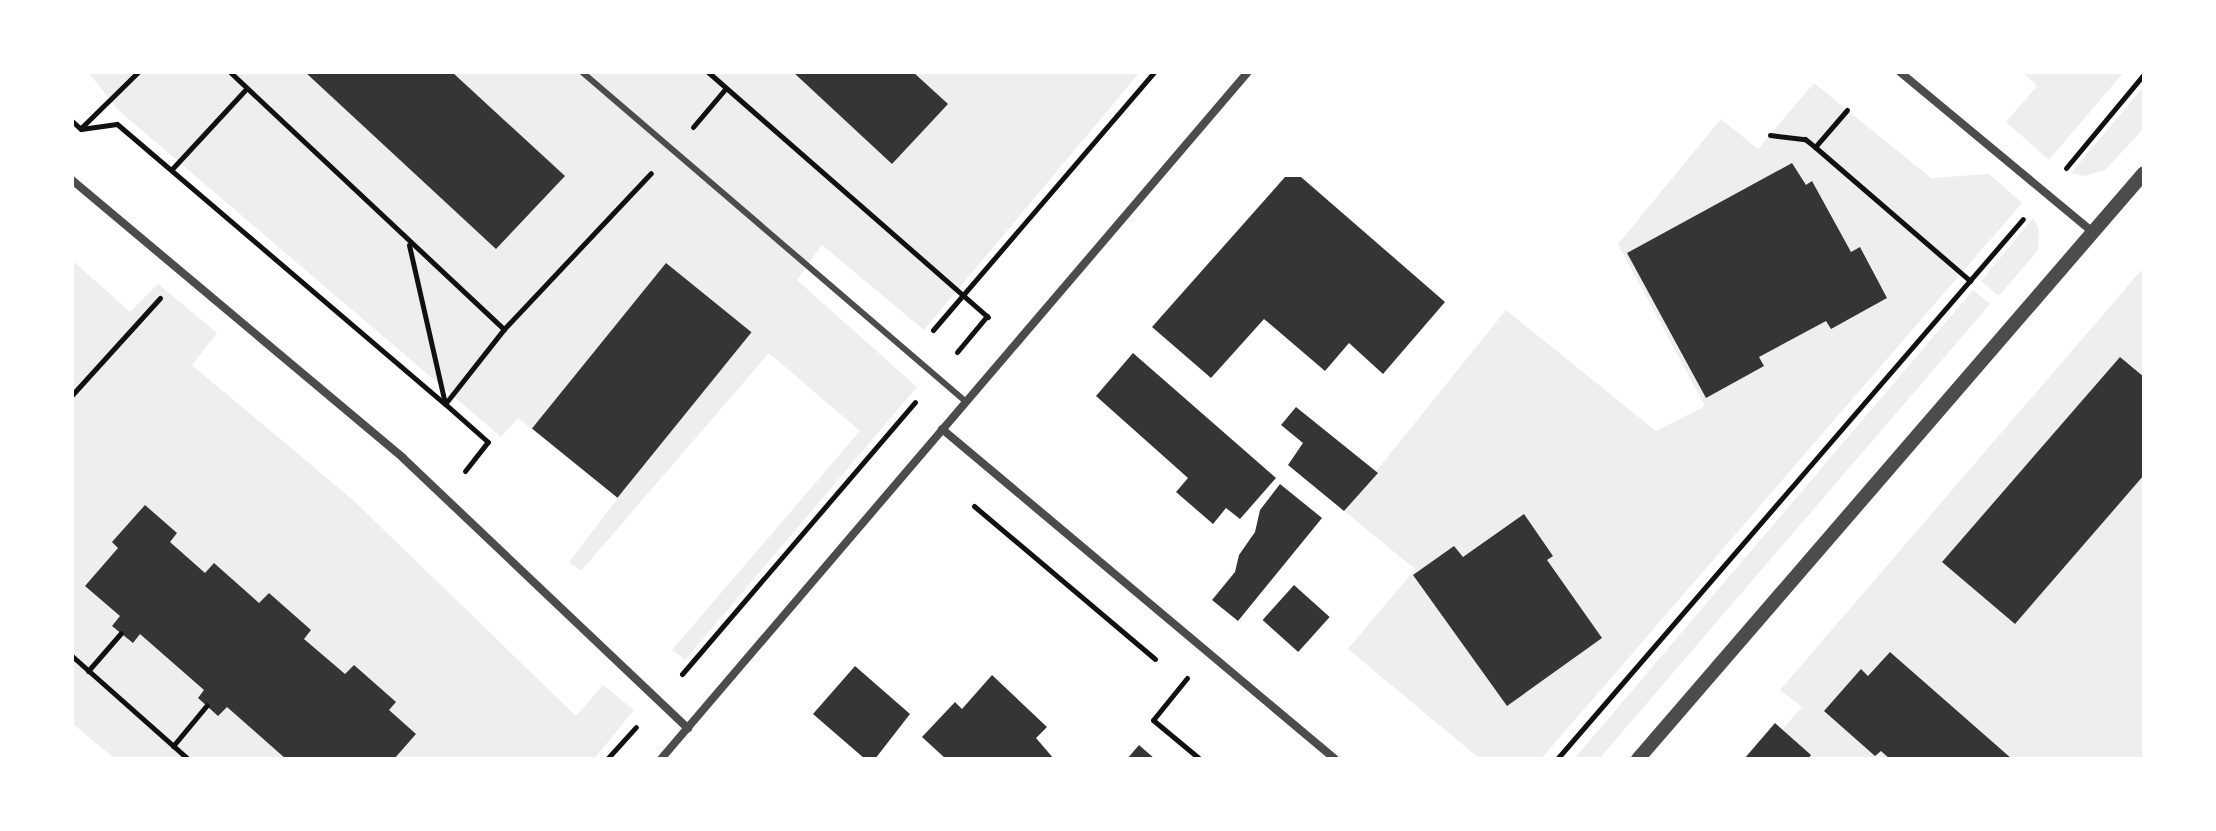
<!DOCTYPE html>
<html>
<head>
<meta charset="utf-8">
<style>
	body { margin:0 }
	#map { position:relative; width:2216px; height:831px; overflow:hidden; background:#fff; font-family:Figtree,sans-serif }
	div>[style] { position:absolute }
	.green>* { inset:0; background:#eee }
	.building>* { inset:0; background:#353535; transform-origin:0 0 }
	.path>* { height:5px; margin:-2.5px; padding:0 2.5px; transform-origin:2.5px; border-radius:2.5px; background:#111 }
	.service>* { height:6px; margin:-3px; padding:0 3px; transform-origin:3px; border-radius:3px; background:#4c4c4c }
	.minor>* { height:8px; margin:-4px; padding:0 4px; transform-origin:4px; border-radius:4px; background:#4c4c4c }
	.tertiary>* { height:14px; margin:-7px; padding:0 7px; transform-origin:7px; border-radius:7px; background:#4c4c4c }
	span { translate:-50% -50%; white-space:nowrap; text-align:center; line-height:1.15; -webkit-text-stroke:6px #fff; paint-order:stroke }
	.frame { position:absolute; inset:0; border:74px solid #fff; pointer-events:none }
</style>
</head>
<body>
<div id="map">
	<div class="green">
		<i style="clip-path:polygon(88px 72px,1140px 72px,924px 330px,822px 245px,797px 280px,917px 387px,685px 660px,672px 650px,860px 431px,769px 353px,581px 571px,569px 562px,618px 498px,518px 418px,501px 437px,118px 110px)"></i>
		<i style="clip-path:polygon(2022px 72px,2124px 72px,2049px 160px,2006px 122px,2037px 86px)"></i>
		<i style="clip-path:polygon(1814px 83px,1931px 178px,1989px 174px,2022px 203px,1541px 759px,1480px 759px,1348px 649px,1415px 569px,1344px 511px,1506px 310px,1656px 431px,1705px 406px,1618px 244px,1721px 119px,1758px 149px)"></i>
		<i style="clip-path:polygon(2144px 86px,2144px 128px,2105px 170px,2084px 176px,2071px 173px)"></i>
		<i style="clip-path:polygon(2033px 218px,2039px 229px,2038px 250px,1999px 296px,1981px 281px)"></i>
		<i style="clip-path:polygon(72px 260px,130px 312px,158px 284px,217px 333px,192px 365px,353px 500px,576px 716px,603px 685px,634px 710px,594px 759px,115px 759px,72px 723px)"></i>
		<i style="clip-path:polygon(2144px 267px,2144px 759px,1757px 759px,1802px 707px,1780px 690px)"></i>
		<i style="clip-path:polygon(1973px 290px,1990px 304px,1599px 759px,1574px 759px)"></i>
	</div>
	<div class="building">
		<i style="clip-path:polygon(305px 72px,452px 72px,565px 176px,496px 249px)"></i>
		<i style="clip-path:polygon(793px 72px,913px 72px,948px 104px,892px 164px)"></i>
		<i style="clip-path:polygon(1792px 163px,1806px 185px,1812px 181px,1851px 252px,1860px 247px,1887px 298px,1831px 329px,1826px 321px,1759px 357px,1764px 366px,1706px 398px,1627px 253px)"></i>
		<i style="clip-path:polygon(1285px 177px,1301px 177px,1445px 302px,1383px 374px,1349px 343px,1325px 371px,1264px 319px,1211px 378px,1152px 327px)"></i>
		<i style="left:666px;top:263px;width:110px;height:213px;rotate:39deg"></i>
		<i style="clip-path:polygon(1133px 353px,1276px 478px,1240px 519px,1226px 508px,1213px 524px,1176px 492px,1188px 478px,1096px 396px)"></i>
		<i style="clip-path:polygon(2120px 357px,2144px 377px,2144px 475px,2015px 624px,1942px 562px)"></i>
		<i style="clip-path:polygon(1296px 407px,1378px 473px,1344px 511px,1288px 465px,1303px 443px,1281px 425px)"></i>
		<i style="clip-path:polygon(1280px 484px,1322px 518px,1238px 621px,1212px 600px,1235px 572px,1239px 555px,1255px 532px,1260px 510px)"></i>
		<i style="clip-path:polygon(145px 505px,177px 533px,170px 542px,205px 573px,214px 563px,259px 603px,269px 593px,311px 630px,304px 639px,345px 674px,354px 665px,396px 702px,389px 710px,416px 734px,394px 759px,286px 759px,227px 707px,218px 716px,198px 698px,204px 690px,140px 634px,133px 643px,112px 626px,120px 616px,85px 586px,118px 548px,112px 542px)"></i>
		<i style="clip-path:polygon(1524px 514px,1553px 556px,1547px 560px,1602px 638px,1507px 706px,1413px 575px,1454px 546px,1463px 557px)"></i>
		<i style="left:1294px;top:585px;width:48px;height:47px;rotate:42deg"></i>
		<i style="clip-path:polygon(1890px 652px,2012px 759px,1890px 759px,1881px 751px,1875px 756px,1824px 711px,1861px 669px,1868px 676px)"></i>
		<i style="clip-path:polygon(855px 666px,910px 714px,875px 759px,865px 759px,813px 714px)"></i>
		<i style="clip-path:polygon(992px 675px,1047px 727px,1036px 738px,1054px 759px,946px 759px,922px 737px,955px 702px,962px 709px)"></i>
		<i style="clip-path:polygon(1775px 723px,1811px 755px,1808px 759px,1744px 759px)"></i>
		<i style="clip-path:polygon(1139px 745px,1155px 759px,1127px 759px)"></i>
	</div>
	<div class="path">
		<i style="left:230px;top:72px;width:376px;rotate:43.2deg"></i>
		<i style="left:708px;top:72px;width:372px;rotate:41.2deg"></i>
		<i style="left:1847px;top:110px;width:49px;rotate:130.9deg"></i>
		<i style="left:1815px;top:147px;width:205px;rotate:40.8deg"></i>
		<i style="left:72px;top:121px;width:12px;rotate:42deg"></i>
		<i style="left:81px;top:129px;width:36px;rotate:-8deg"></i>
		<i style="left:117px;top:124px;width:431px;rotate:40.5deg"></i>
		<i style="left:693px;top:127px;width:51px;rotate:-49.8deg"></i>
		<i style="left:81px;top:128px;width:80px;rotate:-44.5deg"></i>
		<i style="left:1770px;top:135px;width:35px;rotate:7deg"></i>
		<i style="left:1805px;top:139px;width:13px;rotate:39deg"></i>
		<i style="left:2066px;top:168px;width:122px;rotate:-50.3deg"></i>
		<i style="left:172px;top:169px;width:110px;rotate:-47.2deg"></i>
		<i style="left:409px;top:245px;width:162px;rotate:77.2deg"></i>
		<i style="left:933px;top:330px;width:340px;rotate:-49.4deg"></i>
		<i style="left:957px;top:352px;width:47px;rotate:-50.2deg"></i>
		<i style="left:72px;top:395px;width:131px;rotate:-47.8deg"></i>
		<i style="left:465px;top:471px;width:37px;rotate:-52deg"></i>
		<i style="left:488px;top:442px;width:57px;rotate:-138.5deg"></i>
		<i style="left:445px;top:404px;width:95px;rotate:-51.8deg"></i>
		<i style="left:504px;top:329px;width:214px;rotate:-46.7deg"></i>
		<i style="left:974px;top:506px;width:237px;rotate:40.2deg"></i>
		<i style="left:72px;top:656px;width:155px;rotate:41.6deg"></i>
		<i style="left:88px;top:671px;width:50px;rotate:-49deg"></i>
		<i style="left:682px;top:674px;width:358px;rotate:-49.4deg"></i>
		<i style="left:1187px;top:678px;width:54px;rotate:129deg"></i>
		<i style="left:1153px;top:720px;width:61px;rotate:39.7deg"></i>
		<i style="left:173px;top:746px;width:53px;rotate:-50.3deg"></i>
		<i style="left:607px;top:759px;width:43px;rotate:-47.8deg"></i>
		<i style="left:1557px;top:759px;width:713px;rotate:-49.21deg"></i>
	</div>
	<div class="service">
		<i style="left:582px;top:72px;width:505px;rotate:40.66deg"></i>
	</div>
	<div class="minor">
		<i style="left:1900px;top:72px;width:251px;rotate:39.7deg"></i>
		<i style="left:72px;top:180px;width:432px;rotate:40deg"></i>
		<i style="left:403px;top:458px;width:393px;rotate:43.5deg"></i>
		<i style="left:942px;top:429px;width:513px;rotate:40.02deg"></i>
		<i style="left:661px;top:759px;width:904px;rotate:-49.49deg"></i>
	</div>
	<div class="tertiary">
		<i style="left:1638px;top:759px;width:774px;rotate:-49.19deg"></i>
	</div>
	<div class="frame"></div>
</div>
</body>
</html>
